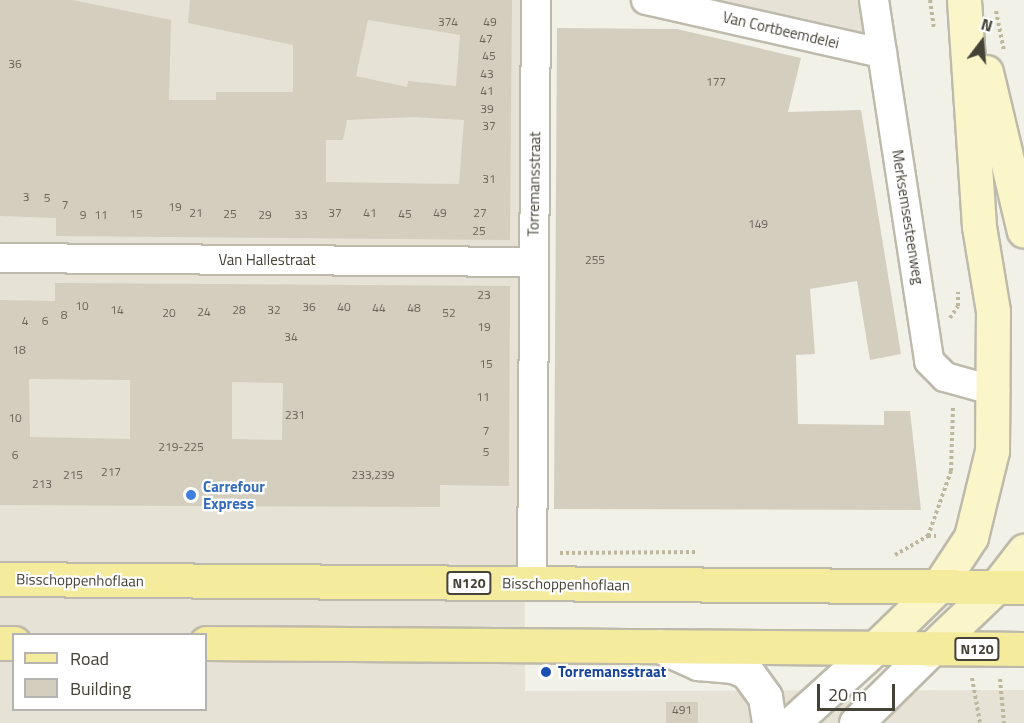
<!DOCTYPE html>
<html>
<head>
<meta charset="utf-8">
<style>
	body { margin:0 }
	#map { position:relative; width:1024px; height:723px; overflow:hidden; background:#f2f1e8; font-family:"Titillium Web",sans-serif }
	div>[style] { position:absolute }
	.residential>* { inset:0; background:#e6e3d6 }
	.building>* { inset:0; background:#d3cebe; transform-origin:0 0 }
	.path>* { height:4px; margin-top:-2px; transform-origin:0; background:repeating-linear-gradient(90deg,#bdb79d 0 3px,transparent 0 6px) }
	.roads { filter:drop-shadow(2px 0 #bdbaab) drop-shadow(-2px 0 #bdbaab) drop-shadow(0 2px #bdbaab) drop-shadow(0 -2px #bdbaab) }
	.minor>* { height:28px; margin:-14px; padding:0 14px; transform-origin:14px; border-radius:14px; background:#fff }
	.tertiary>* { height:33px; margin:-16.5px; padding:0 16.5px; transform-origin:16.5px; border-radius:16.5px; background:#fff }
	.secondary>* { height:33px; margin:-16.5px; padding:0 16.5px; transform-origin:16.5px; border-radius:16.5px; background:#faf6ca }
	.primary>* { height:33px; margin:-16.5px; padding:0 16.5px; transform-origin:16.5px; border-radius:16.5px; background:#f5eb9d }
	.dots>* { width:16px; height:16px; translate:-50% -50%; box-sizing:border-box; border:3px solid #fff; border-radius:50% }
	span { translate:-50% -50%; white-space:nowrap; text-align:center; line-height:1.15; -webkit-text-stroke:4.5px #fff; paint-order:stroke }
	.number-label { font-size:12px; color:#686559 }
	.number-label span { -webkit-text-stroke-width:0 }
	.shield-label span { padding:2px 4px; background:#fff; border:2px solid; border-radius:4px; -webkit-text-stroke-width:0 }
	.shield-label { font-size:14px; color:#454237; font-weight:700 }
	.street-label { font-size:15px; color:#454237 }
	.shop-label { font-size:15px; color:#366cbe; font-weight:700 }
	.left { translate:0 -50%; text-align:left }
	.transit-label { font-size:15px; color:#164399; font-weight:700 }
	.legend { position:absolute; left:12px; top:633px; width:195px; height:78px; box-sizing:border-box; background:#fff; border:2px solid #b5b3af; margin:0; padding:8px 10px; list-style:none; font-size:18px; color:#454237 }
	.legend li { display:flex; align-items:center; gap:12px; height:30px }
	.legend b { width:30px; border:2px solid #b5b3af }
	.north { position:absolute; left:952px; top:12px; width:60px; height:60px; -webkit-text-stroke:4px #fff; paint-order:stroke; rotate:16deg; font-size:16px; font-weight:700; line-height:24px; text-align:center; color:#454237 }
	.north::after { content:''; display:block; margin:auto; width:21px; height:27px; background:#454237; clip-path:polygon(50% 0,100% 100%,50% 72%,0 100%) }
	.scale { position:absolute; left:817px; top:684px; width:78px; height:27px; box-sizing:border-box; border:3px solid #454237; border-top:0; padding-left:8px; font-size:18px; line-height:21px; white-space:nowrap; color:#454237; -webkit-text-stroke:4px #fff; paint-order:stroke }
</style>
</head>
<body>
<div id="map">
	<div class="residential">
		<i style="clip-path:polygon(evenodd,0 0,524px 0,525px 691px,1024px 690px,1024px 723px,0 723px,0 0,14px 634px,206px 634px,206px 710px,14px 710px,14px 634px)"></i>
		<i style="clip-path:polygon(695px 0,865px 0,873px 40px)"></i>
	</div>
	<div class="building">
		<i style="clip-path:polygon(evenodd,0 0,72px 0,171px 20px,169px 100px,216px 100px,216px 92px,293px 92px,293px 45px,188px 23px,190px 0,512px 0,510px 240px,56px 236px,56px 218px,0 216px,0 0,368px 20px,460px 35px,456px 86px,408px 81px,407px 87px,356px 76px,368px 20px,0 0,414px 117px,464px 120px,459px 184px,326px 182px,326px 140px,343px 140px,347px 120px,414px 117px)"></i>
		<i style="clip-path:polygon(557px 28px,677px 29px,801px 58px,788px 112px,861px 110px,901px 354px,870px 360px,857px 281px,810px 289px,815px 354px,796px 355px,798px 424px,884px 425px,884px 411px,910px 411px,921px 510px,554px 509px)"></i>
		<i style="clip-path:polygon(evenodd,55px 283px,510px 286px,509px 486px,440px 485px,440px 507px,0 505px,0 300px,55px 301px,55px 283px,29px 379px,130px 380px,130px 439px,30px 437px,29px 379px,55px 283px,232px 382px,283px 383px,282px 440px,232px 439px,232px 382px)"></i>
		<i style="left:666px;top:702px;width:32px;height:21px"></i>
	</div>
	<div class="path">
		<i style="left:930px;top:0;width:28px;rotate:82deg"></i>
		<i style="left:996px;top:11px;width:41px;rotate:78.7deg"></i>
		<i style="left:950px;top:318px;width:14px;rotate:-56deg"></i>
		<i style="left:958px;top:306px;width:14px;rotate:-90deg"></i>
		<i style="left:928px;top:536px;width:69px;rotate:-70.5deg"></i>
		<i style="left:951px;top:471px;width:65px;rotate:-88.2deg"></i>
		<i style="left:560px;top:553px;width:136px;rotate:-0.4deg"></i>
		<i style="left:895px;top:555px;width:38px;rotate:-30deg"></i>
		<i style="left:928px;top:536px;width:8px"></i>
		<i style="left:972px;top:678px;width:46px;rotate:79.9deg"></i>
		<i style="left:1000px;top:679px;width:44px;rotate:84.8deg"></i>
	</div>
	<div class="roads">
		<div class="minor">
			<i style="left:646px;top:0;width:242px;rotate:12.7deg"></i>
			<i style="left:874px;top:0;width:365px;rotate:81.3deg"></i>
			<i style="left:929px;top:361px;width:23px;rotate:45deg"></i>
			<i style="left:945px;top:377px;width:52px;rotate:15.6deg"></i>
			<i style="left:0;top:258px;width:533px;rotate:0.43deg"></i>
			<i style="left:532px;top:584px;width:584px;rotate:-89.61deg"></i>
		</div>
		<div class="tertiary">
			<i style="left:660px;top:646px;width:42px;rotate:24.1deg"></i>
			<i style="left:698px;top:663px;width:35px;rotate:5deg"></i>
			<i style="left:733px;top:666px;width:15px;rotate:23deg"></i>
			<i style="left:747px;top:672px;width:31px;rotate:54deg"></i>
			<i style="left:765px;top:697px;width:26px;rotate:81deg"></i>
			<i style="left:792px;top:723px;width:112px;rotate:-42.1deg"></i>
			<i style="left:856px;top:723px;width:104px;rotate:-44.6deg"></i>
		</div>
		<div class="secondary">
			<i style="left:986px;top:72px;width:163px;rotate:76.6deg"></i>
			<i style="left:875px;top:648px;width:88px;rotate:-44.1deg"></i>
			<i style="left:938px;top:587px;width:60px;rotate:-56.6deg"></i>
			<i style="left:971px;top:537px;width:89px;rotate:-76.3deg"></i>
			<i style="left:992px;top:451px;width:140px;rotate:-89.6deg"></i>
			<i style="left:993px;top:311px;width:86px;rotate:-99.4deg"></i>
			<i style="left:979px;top:226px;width:226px;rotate:-93.8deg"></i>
			<i style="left:930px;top:650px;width:91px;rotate:-43.7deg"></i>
			<i style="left:996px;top:587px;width:46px;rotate:-52.1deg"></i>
		</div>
		<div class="primary">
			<i style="left:0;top:579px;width:1024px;rotate:0.45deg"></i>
			<i style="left:0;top:643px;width:14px"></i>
			<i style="left:206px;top:643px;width:818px;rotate:0.42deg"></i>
		</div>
	</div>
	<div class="dots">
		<i style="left:191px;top:495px;background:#3f7fe0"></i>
		<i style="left:546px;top:672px;background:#1a4fb4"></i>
	</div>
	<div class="number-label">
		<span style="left:448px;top:22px">374</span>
		<span style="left:490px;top:22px">49</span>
		<span style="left:486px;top:39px">47</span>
		<span style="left:489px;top:56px">45</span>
		<span style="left:15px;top:64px">36</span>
		<span style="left:487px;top:74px">43</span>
		<span style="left:716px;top:82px">177</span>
		<span style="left:487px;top:91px">41</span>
		<span style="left:487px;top:109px">39</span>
		<span style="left:489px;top:126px">37</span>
		<span style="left:489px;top:179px">31</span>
		<span style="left:26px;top:197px">3</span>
		<span style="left:47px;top:198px">5</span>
		<span style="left:65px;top:205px">7</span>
		<span style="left:175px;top:207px">19</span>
		<span style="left:196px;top:213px">21</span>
		<span style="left:335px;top:213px">37</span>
		<span style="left:370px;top:213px">41</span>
		<span style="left:440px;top:213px">49</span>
		<span style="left:480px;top:213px">27</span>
		<span style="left:136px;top:214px">15</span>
		<span style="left:230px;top:214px">25</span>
		<span style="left:405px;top:214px">45</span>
		<span style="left:83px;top:215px">9</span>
		<span style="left:101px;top:215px">11</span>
		<span style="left:265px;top:215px">29</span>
		<span style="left:301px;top:215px">33</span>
		<span style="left:758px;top:224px">149</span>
		<span style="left:479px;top:231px">25</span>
		<span style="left:595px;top:260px">255</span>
		<span style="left:484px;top:295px">23</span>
		<span style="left:82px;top:306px">10</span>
		<span style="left:309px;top:307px">36</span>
		<span style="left:344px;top:307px">40</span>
		<span style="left:379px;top:308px">44</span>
		<span style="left:414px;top:308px">48</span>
		<span style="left:117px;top:310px">14</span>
		<span style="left:239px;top:310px">28</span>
		<span style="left:274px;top:310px">32</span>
		<span style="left:204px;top:312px">24</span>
		<span style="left:169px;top:313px">20</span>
		<span style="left:449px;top:313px">52</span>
		<span style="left:64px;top:315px">8</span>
		<span style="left:25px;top:321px">4</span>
		<span style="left:45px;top:321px">6</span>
		<span style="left:484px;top:327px">19</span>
		<span style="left:291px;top:337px">34</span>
		<span style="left:19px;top:350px">18</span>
		<span style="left:486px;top:364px">15</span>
		<span style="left:483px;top:397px">11</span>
		<span style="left:295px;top:415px">231</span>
		<span style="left:15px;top:418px">10</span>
		<span style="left:486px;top:431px">7</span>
		<span style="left:181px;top:447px">219-225</span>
		<span style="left:486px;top:452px">5</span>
		<span style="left:15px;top:455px">6</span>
		<span style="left:111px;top:472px">217</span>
		<span style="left:73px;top:475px">215</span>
		<span style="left:373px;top:475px">233,239</span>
		<span style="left:42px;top:484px">213</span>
		<span style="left:682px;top:710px">491</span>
	</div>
	<div class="shield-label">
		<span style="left:469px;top:583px">N120</span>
		<span style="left:977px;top:649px">N120</span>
	</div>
	<div class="street-label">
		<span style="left:781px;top:30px;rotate:13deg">Van Cortbeemdelei</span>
		<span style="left:534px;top:184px;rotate:-89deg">Torremansstraat</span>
		<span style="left:908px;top:217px;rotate:81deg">Merksemsesteenweg</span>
		<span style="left:267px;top:260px">Van Hallestraat</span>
		<span style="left:80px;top:580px;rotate:1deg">Bisschoppenhoflaan</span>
		<span style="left:566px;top:584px;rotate:1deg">Bisschoppenhoflaan</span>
	</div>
	<div class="shop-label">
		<span class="left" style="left:203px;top:495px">Carrefour<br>Express</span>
	</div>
	<div class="transit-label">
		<span class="left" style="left:558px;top:672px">Torremansstraat</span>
	</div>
	<ul class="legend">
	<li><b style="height:8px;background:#f5eb9d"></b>Road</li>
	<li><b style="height:16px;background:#d3cebe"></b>Building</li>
	</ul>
	<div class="north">N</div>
	<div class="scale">20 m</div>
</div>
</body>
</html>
